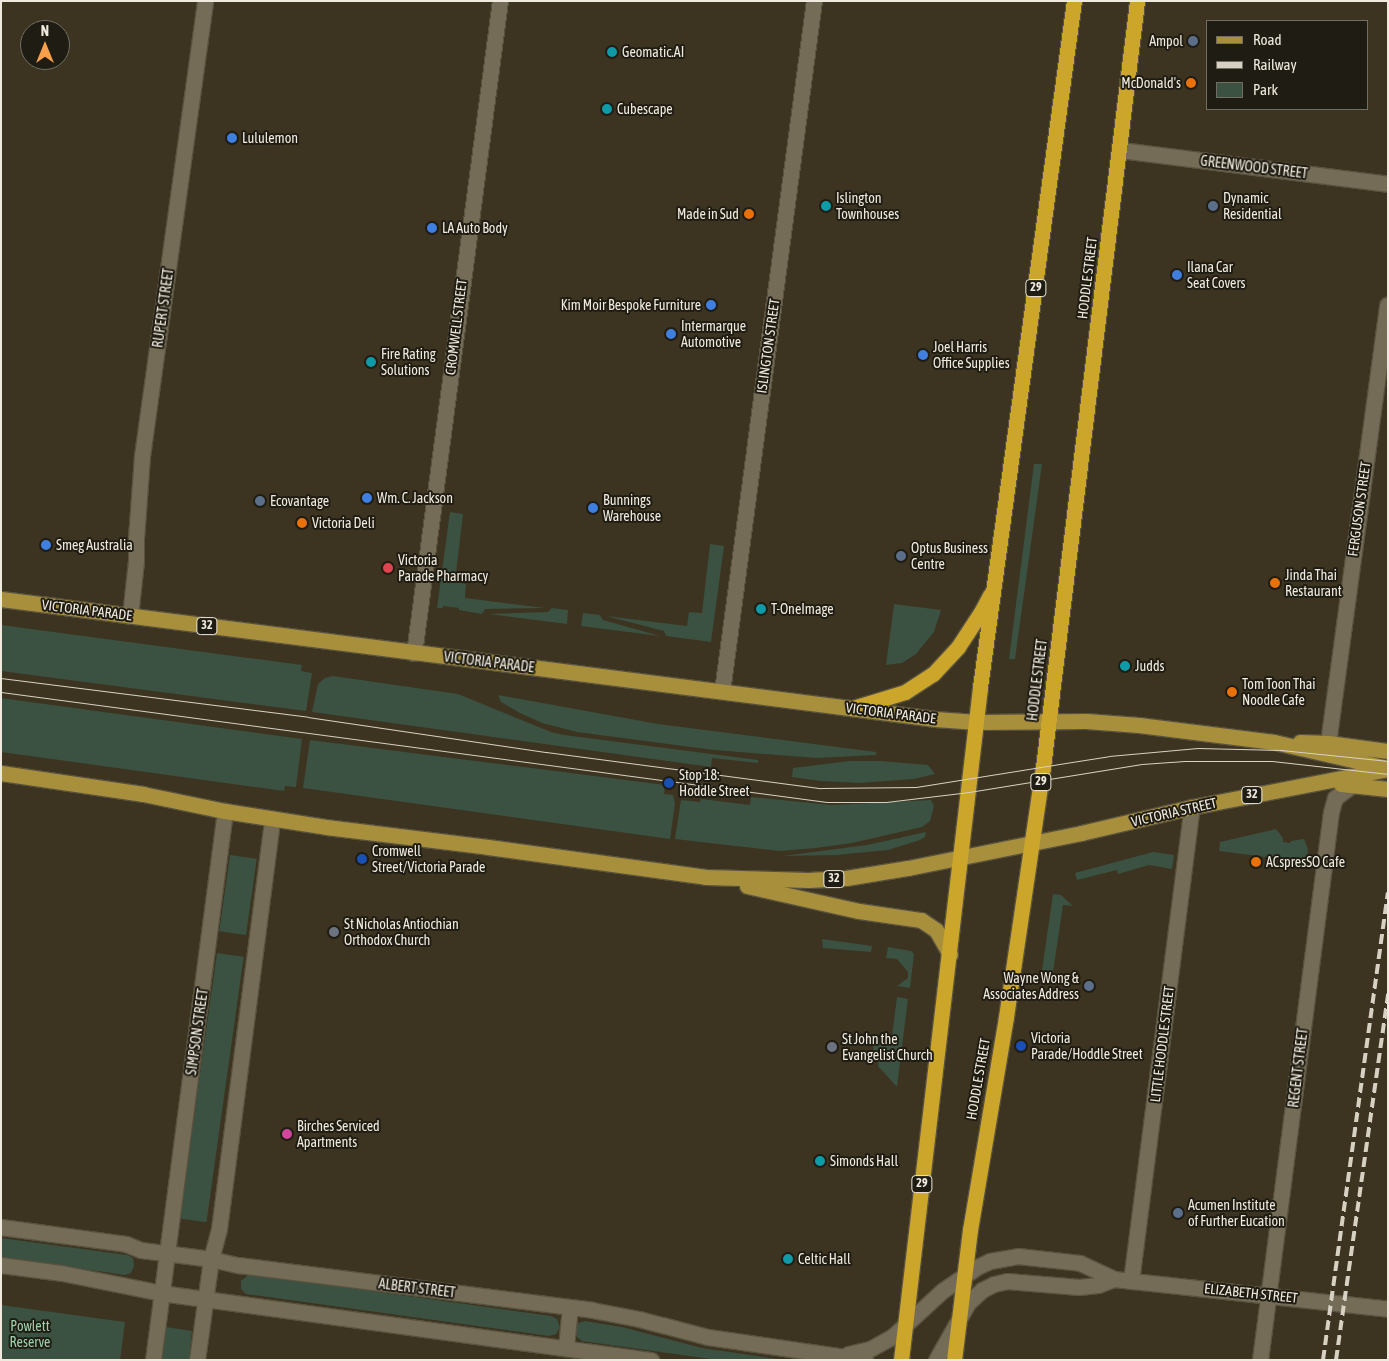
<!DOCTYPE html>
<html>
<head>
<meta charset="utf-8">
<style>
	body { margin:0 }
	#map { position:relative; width:1389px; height:1361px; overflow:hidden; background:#3c3420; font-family:"Asap Condensed",sans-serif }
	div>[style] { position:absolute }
	.green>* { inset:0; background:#3b5141; transform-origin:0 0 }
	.roads { filter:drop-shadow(1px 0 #58523f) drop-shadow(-1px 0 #58523f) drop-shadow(0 1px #58523f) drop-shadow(0 -1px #58523f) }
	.minor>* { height:15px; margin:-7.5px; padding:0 7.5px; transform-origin:7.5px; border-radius:7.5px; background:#746c56 }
	.major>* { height:15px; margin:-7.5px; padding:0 7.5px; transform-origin:7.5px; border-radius:7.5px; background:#a88f3c }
	.highway>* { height:15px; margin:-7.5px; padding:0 7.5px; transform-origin:7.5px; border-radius:7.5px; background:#cba62b }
	.tram>* { height:1px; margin:-0.5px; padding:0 0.5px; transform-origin:0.5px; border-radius:0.5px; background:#d7d1c3 }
	.rail>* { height:4px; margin-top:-2px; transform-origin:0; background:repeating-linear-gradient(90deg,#d7d1c3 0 10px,transparent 0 15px) }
	.dots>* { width:14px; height:14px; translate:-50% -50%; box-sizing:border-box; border:2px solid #1f1c13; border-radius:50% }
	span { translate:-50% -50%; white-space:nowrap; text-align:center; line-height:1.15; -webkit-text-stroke:4px #1f1c13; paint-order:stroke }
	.shield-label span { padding:1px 4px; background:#1f1c13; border:1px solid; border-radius:4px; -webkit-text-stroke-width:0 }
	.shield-label { font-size:12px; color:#efeadd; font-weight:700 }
	.poi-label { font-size:14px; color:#efeadd }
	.right { translate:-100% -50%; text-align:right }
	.left { translate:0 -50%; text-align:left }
	.street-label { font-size:14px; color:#efeadd }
	.park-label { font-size:14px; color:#9ed2ac }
	.frame { position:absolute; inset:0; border:2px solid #efeadd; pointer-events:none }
	.legend { position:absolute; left:1206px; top:20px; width:162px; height:90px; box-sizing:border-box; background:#1f1c13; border:1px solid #726e64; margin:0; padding:6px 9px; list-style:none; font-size:15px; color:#efeadd }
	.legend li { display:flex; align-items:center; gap:10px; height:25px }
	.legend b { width:25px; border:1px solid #726e64 }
	.north { position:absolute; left:20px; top:20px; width:50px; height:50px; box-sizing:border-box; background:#1f1c13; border:1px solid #726e64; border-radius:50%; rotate:0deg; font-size:14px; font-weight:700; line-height:20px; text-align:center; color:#efeadd }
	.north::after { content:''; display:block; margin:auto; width:18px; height:22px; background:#f8a14a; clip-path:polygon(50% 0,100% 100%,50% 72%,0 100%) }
</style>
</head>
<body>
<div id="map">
	<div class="green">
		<i style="clip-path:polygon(1034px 464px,1042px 464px,1015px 659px,1009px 659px)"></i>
		<i style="clip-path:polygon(450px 512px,463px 514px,455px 582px,466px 584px,465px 598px,545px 608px,485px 609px,482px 614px,459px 610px,459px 608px,443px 606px,443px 608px,437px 608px)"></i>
		<i style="clip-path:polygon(710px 544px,724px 546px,711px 642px,666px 636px,664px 631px,606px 616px,687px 626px,689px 612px,702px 613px)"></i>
		<i style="clip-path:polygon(894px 604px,941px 610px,934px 632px,916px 654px,902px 663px,886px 665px)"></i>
		<i style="clip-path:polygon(552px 608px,568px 610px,567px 624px,488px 614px,548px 612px)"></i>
		<i style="clip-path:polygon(583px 613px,600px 615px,603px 620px,660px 636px,581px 626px)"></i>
		<i style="clip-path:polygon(1px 625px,302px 665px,301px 671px,312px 673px,306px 711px,1px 671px)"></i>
		<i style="clip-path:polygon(333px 676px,458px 694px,551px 732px,564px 735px,758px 760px,758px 763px,712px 758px,711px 767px,312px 712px,318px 684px,325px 678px)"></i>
		<i style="clip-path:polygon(498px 695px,658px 724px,876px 752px,876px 755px,817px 758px,778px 755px,714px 750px,577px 732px,542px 723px,520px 713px,501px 702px)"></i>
		<i style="clip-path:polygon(1px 698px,302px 739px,296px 787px,285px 786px,284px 791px,1px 752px)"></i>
		<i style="clip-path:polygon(310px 740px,665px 785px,664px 794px,673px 795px,675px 804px,670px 839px,303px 788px)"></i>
		<i style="clip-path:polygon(849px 761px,881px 761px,928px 765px,935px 774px,914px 779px,859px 783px,821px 781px,792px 777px,793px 768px)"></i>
		<i style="clip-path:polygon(751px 797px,831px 805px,931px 800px,934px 806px,930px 821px,922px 827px,852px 843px,816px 848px,780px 851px,675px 839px,681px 800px,700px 802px,701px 799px,750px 805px)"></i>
		<i style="clip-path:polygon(1276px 829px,1283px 838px,1283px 842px,1290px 843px,1291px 841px,1304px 839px,1308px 849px,1307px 862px,1219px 851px,1220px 842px)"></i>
		<i style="clip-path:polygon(926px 832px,925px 837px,920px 840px,888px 850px,836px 855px,783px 856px,867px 845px)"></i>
		<i style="clip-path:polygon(1153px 852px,1174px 855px,1172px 869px,1149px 865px,1118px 874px,1117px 870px,1077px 880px,1075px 873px)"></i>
		<i style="left:230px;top:855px;width:27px;height:77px;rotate:8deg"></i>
		<i style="clip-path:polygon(1053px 894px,1061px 895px,1073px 906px,1063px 905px,1053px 972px,1042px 970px)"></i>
		<i style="clip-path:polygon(822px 939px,872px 946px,871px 952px,823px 948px)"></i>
		<i style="clip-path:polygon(888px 947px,911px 951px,914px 954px,910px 988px,897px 986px,908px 978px,908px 972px,897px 959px,886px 958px)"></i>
		<i style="left:217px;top:953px;width:27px;height:268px;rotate:8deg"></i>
		<i style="clip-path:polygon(897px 997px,908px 999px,897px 1087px,878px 1066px,879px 1059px,872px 1058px,875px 1035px,892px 1036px)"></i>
		<i style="clip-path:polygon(1px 1238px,127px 1255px,133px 1258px,134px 1266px,131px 1273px,125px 1275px,1px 1257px)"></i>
		<i style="clip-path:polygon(249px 1274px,551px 1316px,557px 1319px,560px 1327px,556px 1334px,549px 1336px,246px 1294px,241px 1289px,241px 1281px)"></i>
		<i style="clip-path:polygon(1px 1305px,125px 1322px,120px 1360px,1px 1360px)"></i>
		<i style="clip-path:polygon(585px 1321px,622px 1327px,702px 1348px,784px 1360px,718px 1360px,582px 1341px,577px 1337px,576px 1329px,578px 1323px)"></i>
		<i style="clip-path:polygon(166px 1327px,192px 1331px,189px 1360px,162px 1360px)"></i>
	</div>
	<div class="roads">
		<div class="minor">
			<i style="left:1120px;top:150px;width:270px;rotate:7.2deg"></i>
			<i style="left:130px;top:616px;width:55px;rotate:-83.8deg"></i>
			<i style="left:136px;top:561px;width:23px;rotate:-90deg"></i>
			<i style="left:136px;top:538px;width:82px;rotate:-85.8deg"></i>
			<i style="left:142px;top:456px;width:459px;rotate:-82.1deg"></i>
			<i style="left:414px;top:653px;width:658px;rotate:-82.49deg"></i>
			<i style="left:722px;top:691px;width:696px;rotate:-82.41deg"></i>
			<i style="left:1328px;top:743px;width:442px;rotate:-82.3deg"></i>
			<i style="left:1px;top:1227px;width:126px;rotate:7.7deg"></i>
			<i style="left:126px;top:1244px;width:16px;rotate:22deg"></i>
			<i style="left:141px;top:1250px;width:71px;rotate:7.3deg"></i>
			<i style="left:211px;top:1259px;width:28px;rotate:13deg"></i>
			<i style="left:238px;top:1265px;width:357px;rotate:7.2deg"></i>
			<i style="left:592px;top:1310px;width:48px;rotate:10.8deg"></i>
			<i style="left:639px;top:1319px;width:71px;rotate:14.6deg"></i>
			<i style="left:708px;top:1337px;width:159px;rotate:8.3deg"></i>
			<i style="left:1px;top:1265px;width:62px;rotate:7.5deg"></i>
			<i style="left:62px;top:1273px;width:101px;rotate:11.4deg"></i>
			<i style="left:161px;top:1293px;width:495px;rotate:7.8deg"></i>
			<i style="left:1131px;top:1281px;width:478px;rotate:-82.7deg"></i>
			<i style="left:566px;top:1347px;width:40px;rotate:-84.3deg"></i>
			<i style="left:848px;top:1354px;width:23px;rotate:-13deg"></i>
			<i style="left:870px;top:1349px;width:25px;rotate:-29deg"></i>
			<i style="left:892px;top:1337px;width:68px;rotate:-42.6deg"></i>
			<i style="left:942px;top:1291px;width:42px;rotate:-34.4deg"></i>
			<i style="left:977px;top:1267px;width:14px;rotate:-25deg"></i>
			<i style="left:990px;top:1261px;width:28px;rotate:-10deg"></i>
			<i style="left:1018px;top:1256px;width:62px;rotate:6.4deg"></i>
			<i style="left:1080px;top:1263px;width:38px;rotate:25deg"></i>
			<i style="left:1114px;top:1279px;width:276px;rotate:6.2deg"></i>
			<i style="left:153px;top:1360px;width:554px;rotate:-82.53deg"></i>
			<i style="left:197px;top:1360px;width:102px;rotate:-82.1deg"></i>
			<i style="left:211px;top:1259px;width:31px;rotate:-75deg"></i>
			<i style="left:219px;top:1229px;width:413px;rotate:-82.6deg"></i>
			<i style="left:936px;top:1360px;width:65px;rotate:-60.7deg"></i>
			<i style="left:968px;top:1303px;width:19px;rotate:-43deg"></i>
			<i style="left:982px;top:1290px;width:13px;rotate:-27deg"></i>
			<i style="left:994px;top:1284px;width:13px;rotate:-13deg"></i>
			<i style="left:1007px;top:1281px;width:72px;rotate:4.8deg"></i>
			<i style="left:1079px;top:1287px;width:19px;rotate:-6deg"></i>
			<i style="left:1098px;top:1285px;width:17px;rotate:-21deg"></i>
			<i style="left:1260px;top:1360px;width:553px;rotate:-82.62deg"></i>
			<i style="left:1331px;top:812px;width:15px;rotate:-74deg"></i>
			<i style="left:1335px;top:798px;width:21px;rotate:-37deg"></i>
		</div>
		<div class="major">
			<i style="left:1px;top:599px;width:942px;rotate:7.32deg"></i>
			<i style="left:935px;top:719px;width:42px;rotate:4.1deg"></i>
			<i style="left:977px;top:722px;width:109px;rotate:-0.5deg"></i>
			<i style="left:1086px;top:721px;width:53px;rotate:4.3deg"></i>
			<i style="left:1139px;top:725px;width:136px;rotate:7.2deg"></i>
			<i style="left:1274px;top:742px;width:112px;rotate:12.9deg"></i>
			<i style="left:1300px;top:742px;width:28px;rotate:2deg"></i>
			<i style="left:1328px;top:743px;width:61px;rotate:7.6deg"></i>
			<i style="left:1px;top:773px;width:144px;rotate:8.4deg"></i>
			<i style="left:143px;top:794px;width:84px;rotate:11.7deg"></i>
			<i style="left:225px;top:811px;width:102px;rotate:9deg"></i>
			<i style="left:326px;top:827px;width:163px;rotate:7deg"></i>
			<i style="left:488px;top:847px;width:220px;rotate:7.8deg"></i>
			<i style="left:706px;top:877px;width:102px;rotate:1.7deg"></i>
			<i style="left:808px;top:880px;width:38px;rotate:-3deg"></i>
			<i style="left:846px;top:878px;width:63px;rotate:-9.2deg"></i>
			<i style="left:908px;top:868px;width:177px;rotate:-11.4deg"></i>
			<i style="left:1081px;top:833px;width:114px;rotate:-13.2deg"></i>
			<i style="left:1192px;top:807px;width:200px;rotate:-11deg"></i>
			<i style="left:1341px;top:784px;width:47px;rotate:6.1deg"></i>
			<i style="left:747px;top:886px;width:115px;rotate:12.6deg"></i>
			<i style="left:859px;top:911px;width:63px;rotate:8.3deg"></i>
			<i style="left:921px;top:920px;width:18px;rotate:34deg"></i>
			<i style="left:936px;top:930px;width:28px;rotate:60deg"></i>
		</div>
		<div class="highway">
			<i style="left:853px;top:708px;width:54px;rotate:-17.1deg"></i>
			<i style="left:905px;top:692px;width:33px;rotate:-33deg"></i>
			<i style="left:933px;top:674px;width:37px;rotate:-47deg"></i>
			<i style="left:958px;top:647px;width:42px;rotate:-56.7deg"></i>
			<i style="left:981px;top:612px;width:19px;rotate:-62deg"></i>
			<i style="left:901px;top:1360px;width:678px;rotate:-83.3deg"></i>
			<i style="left:980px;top:687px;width:692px;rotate:-82.2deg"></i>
			<i style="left:954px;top:1360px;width:131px;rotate:-83deg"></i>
			<i style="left:970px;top:1230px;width:216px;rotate:-80.4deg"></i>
			<i style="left:1006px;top:1017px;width:253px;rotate:-81.6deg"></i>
			<i style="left:1043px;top:767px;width:772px;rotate:-83deg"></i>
		</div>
	</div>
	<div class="tram">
		<i style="left:1px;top:678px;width:309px;rotate:7.2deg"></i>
		<i style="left:308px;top:717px;width:241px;rotate:8.4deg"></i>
		<i style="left:546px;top:752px;width:277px;rotate:7.5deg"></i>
		<i style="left:821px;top:788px;width:95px;rotate:-0.6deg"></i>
		<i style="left:916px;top:787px;width:195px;rotate:-9.1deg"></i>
		<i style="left:1109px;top:756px;width:89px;rotate:-5.1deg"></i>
		<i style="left:1198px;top:748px;width:83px;rotate:1.4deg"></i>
		<i style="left:1281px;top:750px;width:108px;rotate:5.9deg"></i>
		<i style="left:1px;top:692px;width:833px;rotate:7.59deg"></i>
		<i style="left:827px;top:802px;width:59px"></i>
		<i style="left:886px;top:802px;width:84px;rotate:-6.9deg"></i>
		<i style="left:969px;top:792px;width:175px;rotate:-9.2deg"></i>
		<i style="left:1142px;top:764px;width:42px;rotate:-4.1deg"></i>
		<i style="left:1184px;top:761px;width:88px"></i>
		<i style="left:1272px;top:761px;width:117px;rotate:6.4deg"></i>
	</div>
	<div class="rail">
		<i style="left:1323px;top:1360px;width:472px;rotate:-82.1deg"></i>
		<i style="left:1336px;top:1360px;width:370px;rotate:-81.9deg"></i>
	</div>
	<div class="dots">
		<i style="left:1193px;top:41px;background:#5c6f8a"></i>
		<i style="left:612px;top:52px;background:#0f9aa8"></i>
		<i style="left:1191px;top:83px;background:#e8710a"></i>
		<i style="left:607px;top:109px;background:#0f9aa8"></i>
		<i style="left:232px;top:138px;background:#3f7fe0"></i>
		<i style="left:826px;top:206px;background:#0f9aa8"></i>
		<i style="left:1213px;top:206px;background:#5c6f8a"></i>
		<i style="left:749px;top:214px;background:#e8710a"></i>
		<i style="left:432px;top:228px;background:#3f7fe0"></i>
		<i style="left:1177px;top:275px;background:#3f7fe0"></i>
		<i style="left:711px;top:305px;background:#3f7fe0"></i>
		<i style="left:671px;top:334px;background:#3f7fe0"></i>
		<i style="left:923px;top:355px;background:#3f7fe0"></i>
		<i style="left:371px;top:362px;background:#0f9aa8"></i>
		<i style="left:367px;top:498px;background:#3f7fe0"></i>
		<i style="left:260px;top:501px;background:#5c6f8a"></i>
		<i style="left:593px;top:508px;background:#3f7fe0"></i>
		<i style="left:302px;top:523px;background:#e8710a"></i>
		<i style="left:46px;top:545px;background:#3f7fe0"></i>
		<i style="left:901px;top:556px;background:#5c6f8a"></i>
		<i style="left:388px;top:568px;background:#e0444e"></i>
		<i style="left:1275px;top:583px;background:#e8710a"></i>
		<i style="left:761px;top:609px;background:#0f9aa8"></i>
		<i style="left:1125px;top:666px;background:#0f9aa8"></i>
		<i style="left:1232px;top:692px;background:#e8710a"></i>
		<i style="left:669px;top:783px;background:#1a4fb4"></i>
		<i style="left:362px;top:859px;background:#1a4fb4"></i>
		<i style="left:1256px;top:862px;background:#e8710a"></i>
		<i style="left:334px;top:932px;background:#6b7280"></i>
		<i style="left:1089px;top:986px;background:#5c6f8a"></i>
		<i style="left:1021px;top:1046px;background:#1a4fb4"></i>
		<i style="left:832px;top:1047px;background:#6b7280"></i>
		<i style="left:287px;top:1134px;background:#d1479c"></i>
		<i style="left:820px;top:1161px;background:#0f9aa8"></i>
		<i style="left:1178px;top:1213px;background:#5c6f8a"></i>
		<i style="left:788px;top:1259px;background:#0f9aa8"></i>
	</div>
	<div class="shield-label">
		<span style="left:1036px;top:288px">29</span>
		<span style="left:207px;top:626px">32</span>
		<span style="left:1041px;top:782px">29</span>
		<span style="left:1252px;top:795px">32</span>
		<span style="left:834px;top:879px">32</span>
		<span style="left:922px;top:1184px">29</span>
	</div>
	<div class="poi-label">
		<span class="right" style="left:1183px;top:41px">Ampol</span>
		<span class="left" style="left:622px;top:52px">Geomatic.AI</span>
		<span class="right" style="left:1181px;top:83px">McDonald's</span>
		<span class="left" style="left:617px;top:109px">Cubescape</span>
		<span class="left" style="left:242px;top:138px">Lululemon</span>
		<span class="left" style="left:836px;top:206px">Islington<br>Townhouses</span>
		<span class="left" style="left:1223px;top:206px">Dynamic<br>Residential</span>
		<span class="right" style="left:739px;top:214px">Made in Sud</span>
		<span class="left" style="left:442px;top:228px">LA Auto Body</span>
		<span class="left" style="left:1187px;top:275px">Ilana Car<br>Seat Covers</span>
		<span class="right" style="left:701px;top:305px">Kim Moir Bespoke Furniture</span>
		<span class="left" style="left:681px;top:334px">Intermarque<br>Automotive</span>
		<span class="left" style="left:933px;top:355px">Joel Harris<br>Office Supplies</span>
		<span class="left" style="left:381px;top:362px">Fire Rating<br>Solutions</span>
		<span class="left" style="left:377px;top:498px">Wm. C. Jackson</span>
		<span class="left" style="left:603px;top:508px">Bunnings<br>Warehouse</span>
		<span class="left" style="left:270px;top:501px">Ecovantage</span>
		<span class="left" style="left:312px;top:523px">Victoria Deli</span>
		<span class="left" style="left:56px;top:545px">Smeg Australia</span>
		<span class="left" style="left:911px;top:556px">Optus Business<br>Centre</span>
		<span class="left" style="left:398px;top:568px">Victoria<br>Parade Pharmacy</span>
		<span class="left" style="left:1285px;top:583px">Jinda Thai<br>Restaurant</span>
		<span class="left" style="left:771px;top:609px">T-OneImage</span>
		<span class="left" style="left:1135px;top:666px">Judds</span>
		<span class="left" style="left:1242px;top:692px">Tom Toon Thai<br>Noodle Cafe</span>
		<span class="left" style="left:679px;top:783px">Stop 18:<br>Hoddle Street</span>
		<span class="left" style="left:372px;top:859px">Cromwell<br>Street/Victoria Parade</span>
		<span class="left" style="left:1266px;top:862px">ACspresSO Cafe</span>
		<span class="left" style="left:344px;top:932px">St Nicholas Antiochian<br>Orthodox Church</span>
		<span class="right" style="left:1079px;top:986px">Wayne Wong &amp;<br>Associates Address</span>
		<span class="left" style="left:1031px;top:1046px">Victoria<br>Parade/Hoddle Street</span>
		<span class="left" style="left:842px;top:1047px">St John the<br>Evangelist Church</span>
		<span class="left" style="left:297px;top:1134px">Birches Serviced<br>Apartments</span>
		<span class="left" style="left:830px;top:1161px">Simonds Hall</span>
		<span class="left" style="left:1188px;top:1213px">Acumen Institute<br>of Further Eucation</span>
		<span class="left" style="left:798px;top:1259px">Celtic Hall</span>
	</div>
	<div class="street-label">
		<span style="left:1254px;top:167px;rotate:7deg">GREENWOOD STREET</span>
		<span style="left:1087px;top:278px;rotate:-83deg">HODDLE STREET</span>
		<span style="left:163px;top:308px;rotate:-82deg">RUPERT STREET</span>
		<span style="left:456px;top:327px;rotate:-83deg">CROMWELL STREET</span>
		<span style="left:768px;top:346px;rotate:-82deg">ISLINGTON STREET</span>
		<span style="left:1359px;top:509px;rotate:-82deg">FERGUSON STREET</span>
		<span style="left:87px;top:610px;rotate:7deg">VICTORIA PARADE</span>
		<span style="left:489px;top:662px;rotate:7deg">VICTORIA PARADE</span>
		<span style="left:1037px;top:680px;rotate:-83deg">HODDLE STREET</span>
		<span style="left:891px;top:713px;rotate:7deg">VICTORIA PARADE</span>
		<span style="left:1174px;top:812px;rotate:-13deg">VICTORIA STREET</span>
		<span style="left:197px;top:1032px;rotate:-82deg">SIMPSON STREET</span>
		<span style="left:1162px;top:1044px;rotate:-83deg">LITTLE HODDLE STREET</span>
		<span style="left:1298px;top:1068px;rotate:-83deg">REGENT STREET</span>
		<span style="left:978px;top:1079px;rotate:-80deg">HODDLE STREET</span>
		<span style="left:417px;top:1288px;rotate:7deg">ALBERT STREET</span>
		<span style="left:1251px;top:1293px;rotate:6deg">ELIZABETH STREET</span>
	</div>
	<div class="park-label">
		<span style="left:30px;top:1334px">Powlett<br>Reserve</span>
	</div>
	<div class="frame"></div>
	<ul class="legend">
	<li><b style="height:6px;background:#a88f3c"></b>Road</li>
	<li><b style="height:6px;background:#d7d1c3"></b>Railway</li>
	<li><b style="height:14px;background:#3b5141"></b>Park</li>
	</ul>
	<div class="north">N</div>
</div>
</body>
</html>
